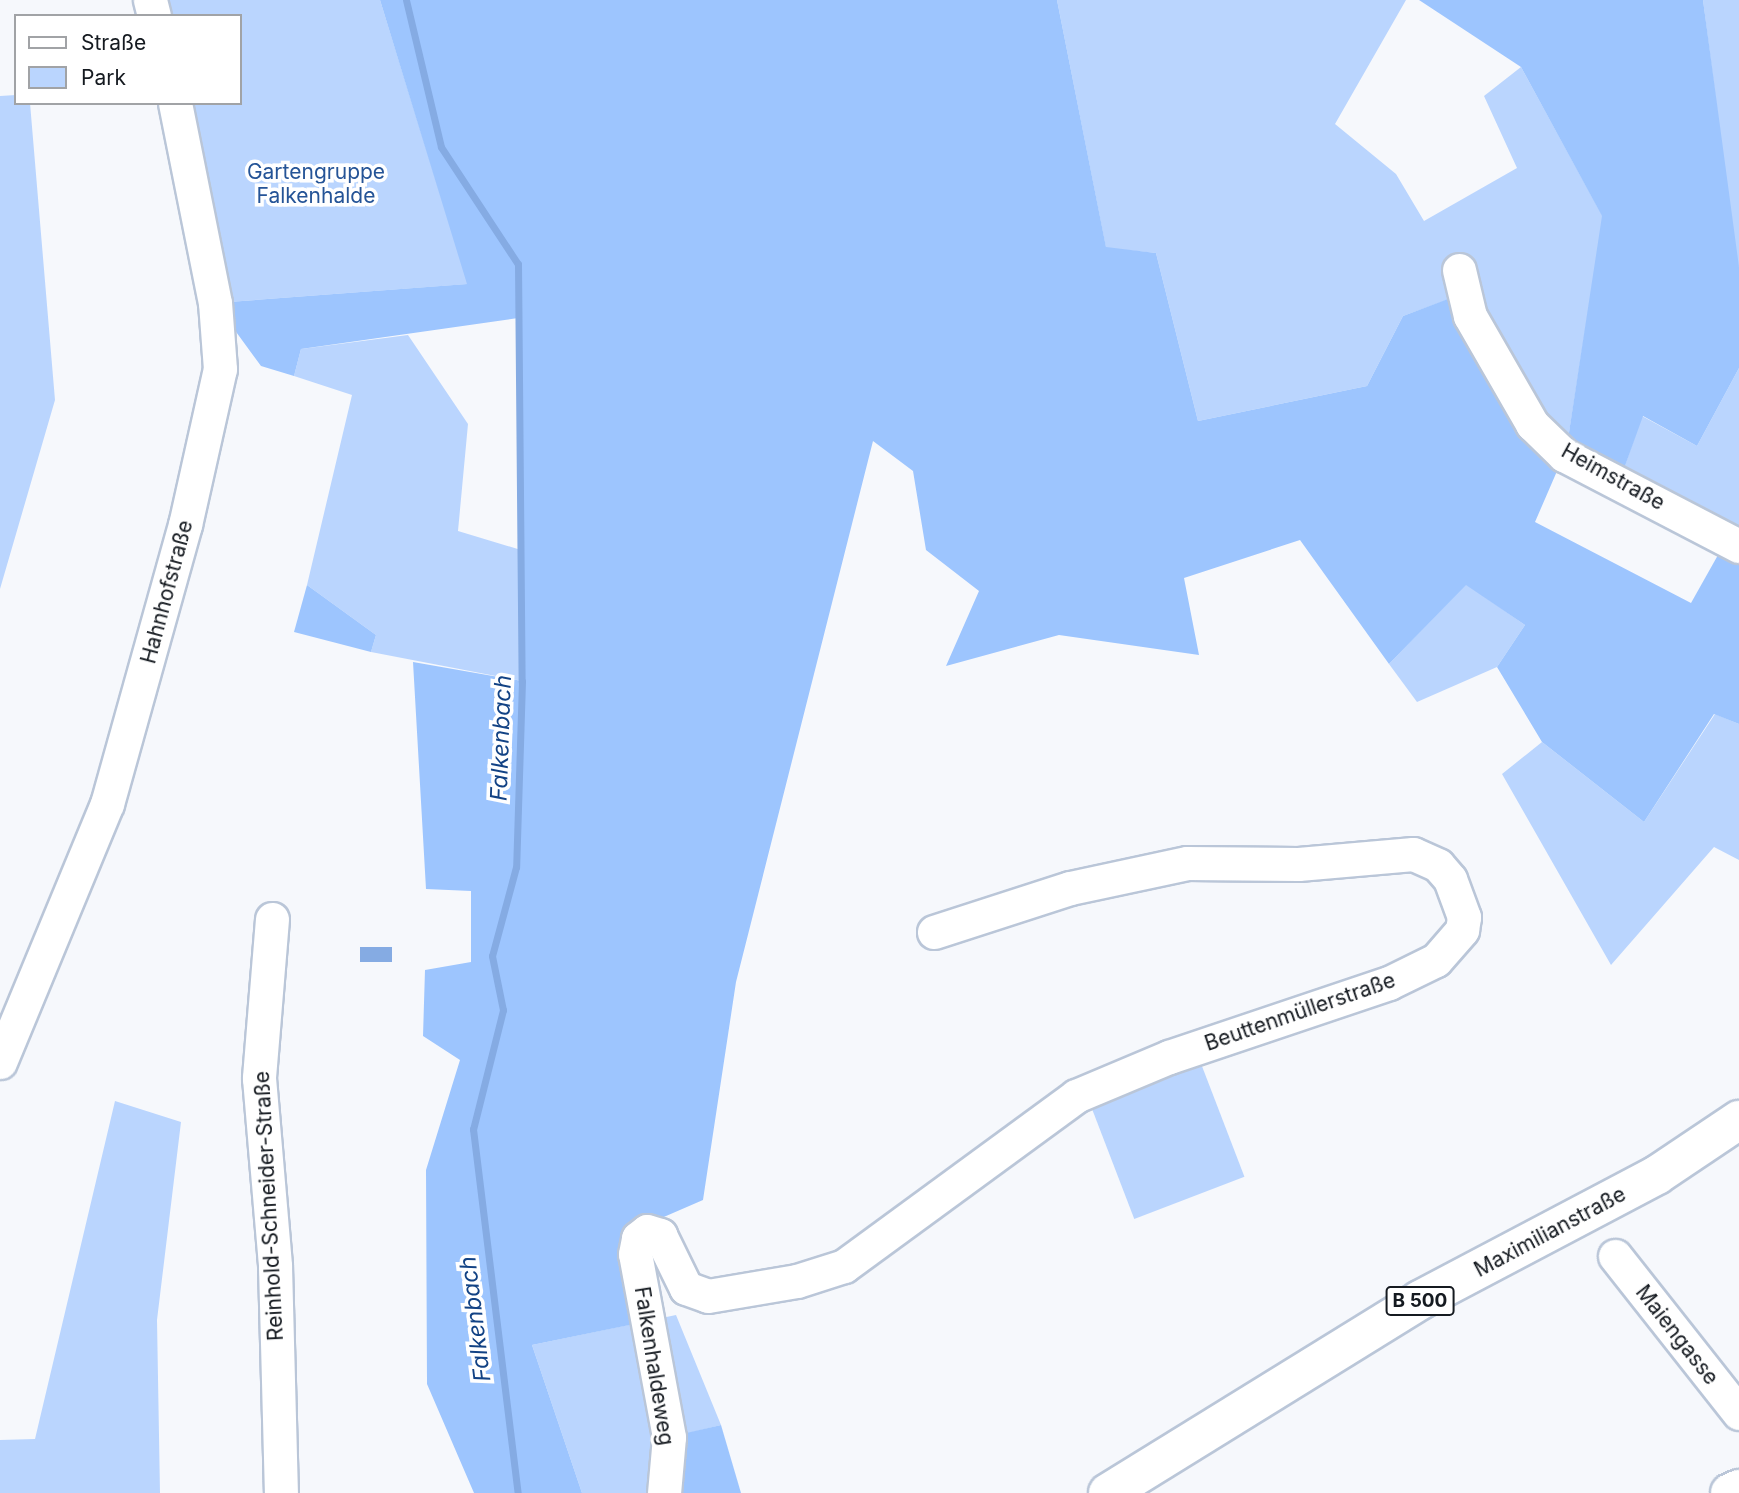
<!DOCTYPE html>
<html>
<head>
<meta charset="utf-8">
<style>
	body { margin:0 }
	#map { position:relative; width:1739px; height:1493px; overflow:hidden; background:#f6f8fc; font-family:Inter,sans-serif }
	div>[style] { position:absolute }
	.green>* { inset:0; background:#bad5fe; transform-origin:0 0 }
	.forest>* { inset:0; background:#9dc5fe }
	.water>* { inset:0; background:#85abe3; transform-origin:0 0 }
	.stream>* { height:7px; margin:-3.5px; padding:0 3.5px; transform-origin:3.5px; border-radius:3.5px; background:#85abe3 }
	.roads { filter:drop-shadow(2px 0 #bac6d8) drop-shadow(-2px 0 #bac6d8) drop-shadow(0 2px #bac6d8) drop-shadow(0 -2px #bac6d8) }
	.minor>* { height:33px; margin:-16.5px; padding:0 16.5px; transform-origin:16.5px; border-radius:16.5px; background:#fff }
	.major>* { height:38px; margin:-19px; padding:0 19px; transform-origin:19px; border-radius:19px; background:#fff }
	span { translate:-50% -50%; white-space:nowrap; text-align:center; line-height:1.15; -webkit-text-stroke:7px #fff; paint-order:stroke }
	.shield-label span { padding:2px 5px; background:#fff; border:2px solid; border-radius:5px; -webkit-text-stroke-width:0 }
	.shield-label { font-size:19px; color:#151a20; font-weight:700 }
	.park-label { font-size:21px; color:#255497 }
	.street-label { font-size:21px; color:#151a20 }
	.water-label { font-size:23px; color:#124284; font-style:italic }
	.legend { position:absolute; left:14px; top:14px; width:228px; height:91px; box-sizing:border-box; background:#fff; border:2px solid #a1a3a6; margin:0; padding:9px 12px; list-style:none; font-size:21px; color:#151a20 }
	.legend li { display:flex; align-items:center; gap:14px; height:35px }
	.legend b { width:35px; border:2px solid #a1a3a6 }
</style>
</head>
<body>
<div id="map">
	<div class="green">
		<i style="clip-path:polygon(150px 0,380px 0,468px 284px,215px 303px,175px 103px,240px 103px,240px 16px,154px 16px)"></i>
		<i style="clip-path:polygon(1057px 0,1406px 0,1335px 124px,1396px 174px,1424px 221px,1517px 168px,1484px 96px,1521px 67px,1603px 217px,1566px 452px,1474px 290px,1403px 316px,1367px 386px,1198px 421px,1156px 253px,1106px 248px)"></i>
		<i style="clip-path:polygon(1703px 0,1739px 0,1739px 267px,1737px 265px)"></i>
		<i style="clip-path:polygon(16px 95px,16px 103px,30px 103px,55px 400px,0 589px,0 96px)"></i>
		<i style="clip-path:polygon(408px 335px,468px 424px,458px 531px,521px 550px,522px 681px,371px 652px,376px 635px,307px 585px,352px 395px,294px 376px,301px 349px)"></i>
		<i style="clip-path:polygon(1739px 368px,1739px 536px,1621px 477px,1642px 416px,1697px 446px)"></i>
		<i style="clip-path:polygon(1466px 584px,1525px 625px,1497px 667px,1417px 702px,1389px 664px)"></i>
		<i style="clip-path:polygon(1715px 714px,1739px 724px,1739px 860px,1714px 847px,1611px 965px,1502px 774px,1542px 742px,1644px 822px)"></i>
		<i style="left:1200px;top:1061px;width:124px;height:118px;rotate:69deg"></i>
		<i style="clip-path:polygon(115px 1101px,181px 1122px,157px 1320px,160px 1493px,0 1493px,0 1440px,35px 1439px)"></i>
		<i style="clip-path:polygon(676px 1315px,721px 1425px,669px 1438px,683px 1493px,582px 1493px,532px 1345px)"></i>
	</div>
	<div class="forest">
		<i style="clip-path:polygon(380px 0,1057px 0,1106px 247px,1156px 253px,1198px 421px,1367px 386px,1403px 316px,1448px 299px,1525px 442px,1564px 455px,1535px 522px,1691px 603px,1727px 539px,1739px 548px,1739px 724px,1714px 714px,1644px 822px,1542px 742px,1497px 667px,1525px 625px,1466px 585px,1389px 664px,1300px 540px,1184px 578px,1199px 655px,1059px 635px,946px 666px,979px 591px,926px 550px,913px 471px,873px 441px,736px 982px,703px 1200px,643px 1226px,644px 1322px,532px 1345px,582px 1493px,474px 1493px,427px 1384px,426px 1170px,460px 1060px,423px 1036px,425px 970px,471px 962px,471px 891px,426px 889px,413px 662px,522px 681px,518px 318px,301px 349px,294px 376px,261px 366px,215px 303px,467px 284px)"></i>
		<i style="clip-path:polygon(1419px 0,1703px 0,1739px 267px,1739px 368px,1697px 446px,1643px 416px,1621px 477px,1566px 452px,1602px 216px,1521px 67px)"></i>
		<i style="clip-path:polygon(307px 585px,376px 635px,371px 652px,294px 632px)"></i>
		<i style="clip-path:polygon(721px 1425px,741px 1493px,683px 1493px,669px 1437px)"></i>
	</div>
	<div class="water">
		<i style="left:360px;top:947px;width:32px;height:15px"></i>
	</div>
	<div class="stream">
		<i style="left:406px;top:0;width:151px;rotate:76.6deg"></i>
		<i style="left:441px;top:147px;width:140px;rotate:56.7deg"></i>
		<i style="left:518px;top:264px;width:417px;rotate:89.5deg"></i>
		<i style="left:522px;top:681px;width:186px;rotate:91.8deg"></i>
		<i style="left:516px;top:867px;width:92px;rotate:105.1deg"></i>
		<i style="left:492px;top:956px;width:55px;rotate:78.5deg"></i>
		<i style="left:503px;top:1010px;width:123px;rotate:104.1deg"></i>
		<i style="left:473px;top:1129px;width:367px;rotate:83deg"></i>
	</div>
	<div class="roads">
		<div class="minor">
			<i style="left:150px;top:0;width:16px;rotate:76deg"></i>
			<i style="left:1459px;top:270px;width:47px;rotate:76.6deg"></i>
			<i style="left:1470px;top:316px;width:125px;rotate:60.1deg"></i>
			<i style="left:1532px;top:424px;width:45px;rotate:44.1deg"></i>
			<i style="left:1564px;top:455px;width:197px;rotate:27.5deg"></i>
			<i style="left:272px;top:919px;width:160px;rotate:94.7deg"></i>
			<i style="left:259px;top:1078px;width:189px;rotate:85.1deg"></i>
			<i style="left:275px;top:1266px;width:227px;rotate:88.5deg"></i>
			<i style="left:0;top:1062px;width:279px;rotate:-67.5deg"></i>
			<i style="left:107px;top:804px;width:290px;rotate:-74.4deg"></i>
			<i style="left:185px;top:525px;width:160px;rotate:-77.4deg"></i>
			<i style="left:220px;top:369px;width:66px;rotate:-94.3deg"></i>
			<i style="left:215px;top:303px;width:204px;rotate:-101.3deg"></i>
			<i style="left:1615px;top:1256px;width:200px;rotate:51.7deg"></i>
			<i style="left:664px;top:1493px;width:56px;rotate:-84.9deg"></i>
			<i style="left:669px;top:1437px;width:186px;rotate:-100.5deg"></i>
			<i style="left:635px;top:1254px;width:16px;rotate:-79deg"></i>
			<i style="left:638px;top:1238px;width:11px;rotate:-38deg"></i>
			<i style="left:647px;top:1231px;width:14px;rotate:17deg"></i>
			<i style="left:660px;top:1235px;width:59px;rotate:63.9deg"></i>
			<i style="left:686px;top:1288px;width:23px;rotate:20deg"></i>
			<i style="left:708px;top:1296px;width:90px;rotate:-9.6deg"></i>
			<i style="left:797px;top:1281px;width:49px;rotate:-17.7deg"></i>
			<i style="left:844px;top:1266px;width:288px;rotate:-36.2deg"></i>
			<i style="left:1076px;top:1096px;width:101px;rotate:-22.8deg"></i>
			<i style="left:1169px;top:1057px;width:232px;rotate:-18.6deg"></i>
			<i style="left:1389px;top:983px;width:52px;rotate:-26.1deg"></i>
			<i style="left:1436px;top:960px;width:40px;rotate:-49deg"></i>
			<i style="left:1462px;top:930px;width:13px;rotate:-81deg"></i>
			<i style="left:1464px;top:917px;width:40px;rotate:-110.2deg"></i>
			<i style="left:1450px;top:879px;width:18px;rotate:-131deg"></i>
			<i style="left:1438px;top:865px;width:27px;rotate:-156deg"></i>
			<i style="left:1413px;top:854px;width:115px;rotate:175deg"></i>
			<i style="left:1298px;top:864px;width:111px;rotate:-179.5deg"></i>
			<i style="left:1187px;top:863px;width:120px;rotate:167.9deg"></i>
			<i style="left:1070px;top:888px;width:143px;rotate:162.1deg"></i>
		</div>
		<div class="major">
			<i style="left:1108px;top:1493px;width:367px;rotate:-31.7deg"></i>
			<i style="left:1420px;top:1300px;width:268px;rotate:-27.8deg"></i>
			<i style="left:1657px;top:1175px;width:99px;rotate:-33.9deg"></i>
			<i style="left:1730px;top:1493px;width:10px;rotate:-24deg"></i>
		</div>
	</div>
	<div class="shield-label">
		<span style="left:1420px;top:1301px">B 500</span>
	</div>
	<div class="park-label">
		<span style="left:316px;top:184px">Gartengruppe<br>Falkenhalde</span>
	</div>
	<div class="street-label">
		<span style="left:1613px;top:477px;rotate:29deg">Heimstraße</span>
		<span style="left:167px;top:592px;rotate:-75deg">Hahnhofstraße</span>
		<span style="left:1300px;top:1012px;rotate:-19deg">Beuttenmüllerstraße</span>
		<span style="left:269px;top:1206px;rotate:-93deg">Reinhold-Schneider-Straße</span>
		<span style="left:1550px;top:1232px;rotate:-28deg">Maximilianstraße</span>
		<span style="left:1677px;top:1335px;rotate:52deg">Maiengasse</span>
		<span style="left:654px;top:1366px;rotate:81deg">Falkenhaldeweg</span>
	</div>
	<div class="water-label">
		<span style="left:501px;top:738px;rotate:-88deg">Falkenbach</span>
		<span style="left:475px;top:1319px;rotate:-97deg">Falkenbach</span>
	</div>
	<ul class="legend">
	<li><b style="height:9px;background:#fff"></b>Straße</li>
	<li><b style="height:19px;background:#bad5fe"></b>Park</li>
	</ul>
</div>
</body>
</html>
